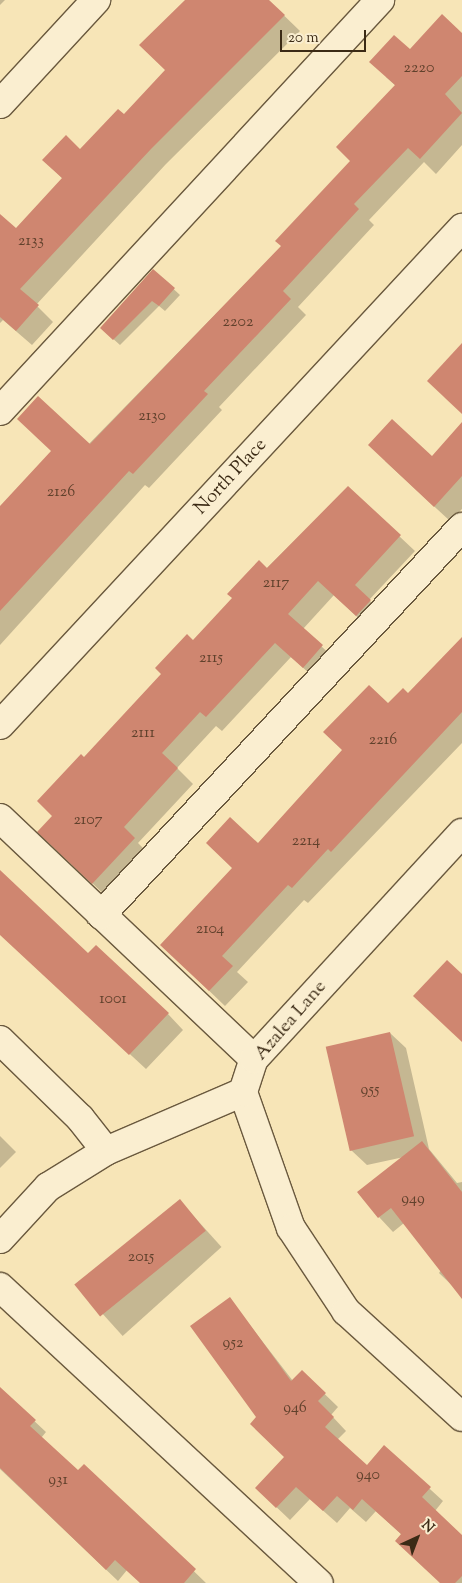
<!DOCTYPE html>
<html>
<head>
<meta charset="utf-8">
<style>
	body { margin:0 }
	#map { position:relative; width:462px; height:1583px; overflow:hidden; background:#f7e5b7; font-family:"Sorts Mill Goudy",serif }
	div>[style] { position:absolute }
	.shadow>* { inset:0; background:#0003; transform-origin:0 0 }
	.building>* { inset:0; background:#cf8670; transform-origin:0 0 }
	.roads { filter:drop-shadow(1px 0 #6a593e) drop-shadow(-1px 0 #6a593e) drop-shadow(0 1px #6a593e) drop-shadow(0 -1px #6a593e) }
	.minor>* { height:28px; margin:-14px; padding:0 14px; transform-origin:14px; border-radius:14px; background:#faeed0 }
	span { translate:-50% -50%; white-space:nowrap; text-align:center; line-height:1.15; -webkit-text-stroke:4px #faeed0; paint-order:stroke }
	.number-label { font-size:16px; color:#60412c }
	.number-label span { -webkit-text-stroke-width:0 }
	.street-label { font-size:19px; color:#3b2a15 }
	.north { position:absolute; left:392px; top:1513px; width:50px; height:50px; -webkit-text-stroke:4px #faeed0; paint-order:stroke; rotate:43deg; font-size:14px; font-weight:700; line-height:20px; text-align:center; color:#3b2a15 }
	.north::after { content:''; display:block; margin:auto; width:18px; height:22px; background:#3b2a15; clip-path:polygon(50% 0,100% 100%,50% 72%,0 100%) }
	.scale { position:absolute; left:280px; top:30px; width:86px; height:22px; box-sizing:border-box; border:2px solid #3b2a15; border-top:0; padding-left:6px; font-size:15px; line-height:18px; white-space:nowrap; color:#3b2a15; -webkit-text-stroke:4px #faeed0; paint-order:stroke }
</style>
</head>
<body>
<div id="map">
	<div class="shadow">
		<i style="clip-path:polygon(0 0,5px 0,0 5px)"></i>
		<i style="clip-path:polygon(186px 0,268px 0,300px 31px,166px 164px,36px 305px,53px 322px,32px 345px,3px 320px,0 323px,0 216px,16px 230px,63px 179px,44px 160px,80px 151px,124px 116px,167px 71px)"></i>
		<i style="clip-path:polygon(462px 34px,462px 145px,436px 174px,424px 162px,369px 220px,374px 225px,298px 307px,306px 315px,219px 407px,222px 410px,149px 488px,145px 485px,0 645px,0 535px,282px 246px,352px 161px,396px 86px,386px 77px,410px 51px)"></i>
		<i style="clip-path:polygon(153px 270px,180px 295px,165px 311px,159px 306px,120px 345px,101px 328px)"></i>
		<i style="clip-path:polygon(462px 424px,462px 509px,450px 521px,385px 461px,432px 457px)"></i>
		<i style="clip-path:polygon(348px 488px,415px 551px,369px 600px,385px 616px,372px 631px,334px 595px,303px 629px,337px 661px,319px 682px,291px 657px,222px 731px,216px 726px,177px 768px,193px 784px,138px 843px,149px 854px,108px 898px,54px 847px,54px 816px,84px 759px,193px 641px)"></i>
		<i style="clip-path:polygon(462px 638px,462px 743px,308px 903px,304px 900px,237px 972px,248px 982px,225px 1006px,177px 960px,258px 845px,388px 705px,408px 695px)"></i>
		<i style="clip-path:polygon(0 872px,88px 955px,168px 1014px,183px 1030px,146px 1069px,0 934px)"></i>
		<i style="clip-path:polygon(390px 1033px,406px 1048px,429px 1149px,457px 1183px,462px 1182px,462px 1295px,439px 1273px,441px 1270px,404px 1223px,393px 1232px,379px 1217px,404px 1157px,367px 1165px,351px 1150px)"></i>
		<i style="clip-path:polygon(0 1136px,16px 1152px,0 1168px)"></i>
		<i style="left:180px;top:1201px;width:62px;height:133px;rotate:48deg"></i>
		<i style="clip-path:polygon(229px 1298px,293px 1381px,302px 1372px,338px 1407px,331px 1415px,346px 1431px,337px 1440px,367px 1467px,384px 1447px,443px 1501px,435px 1511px,462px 1536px,462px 1583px,441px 1583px,402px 1535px,376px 1511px,366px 1522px,350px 1508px,337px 1523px,310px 1499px,290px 1520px,270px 1501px,286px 1457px,258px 1418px)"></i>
		<i style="clip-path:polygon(0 1389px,46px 1432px,41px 1438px,78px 1472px,84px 1465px,206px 1583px,141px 1583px,127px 1570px,118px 1581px,0 1469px)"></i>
	</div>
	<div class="building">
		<i style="clip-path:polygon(185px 0,269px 0,285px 15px,151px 149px,20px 289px,39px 305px,16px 331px,0 317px,0 214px,16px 228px,62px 178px,42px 160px,66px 135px,80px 149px,118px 109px,124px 114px,165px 70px,139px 45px)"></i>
		<i style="clip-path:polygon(442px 14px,462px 33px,462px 76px,445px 94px,462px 113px,420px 159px,408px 148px,354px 204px,359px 209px,283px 291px,291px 299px,204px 391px,208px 394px,133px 474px,129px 471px,0 611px,0 506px,51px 451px,17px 419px,38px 396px,90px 444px,281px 246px,275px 241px,350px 161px,336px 147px,395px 85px,369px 62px,394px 35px,410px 49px)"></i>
		<i style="clip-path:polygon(153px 269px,175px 288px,159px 306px,152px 301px,113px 340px,100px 328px)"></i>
		<i style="clip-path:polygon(462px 343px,462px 414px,427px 381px)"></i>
		<i style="clip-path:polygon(392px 419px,432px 456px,462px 422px,462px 476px,434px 507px,368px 445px)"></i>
		<i style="clip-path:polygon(348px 486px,401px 535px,355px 585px,371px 600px,356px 616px,318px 581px,288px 614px,323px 645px,303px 668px,275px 643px,206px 717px,200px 712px,162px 753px,178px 768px,124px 827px,135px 838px,92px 884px,37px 832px,52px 816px,37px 801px,81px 754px,84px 757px,161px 674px,155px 668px,187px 634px,193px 640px,232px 598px,227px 594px,259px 560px,267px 568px)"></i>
		<i style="clip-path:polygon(462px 637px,462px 712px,331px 852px,328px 849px,292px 888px,288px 885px,222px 956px,233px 966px,209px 991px,160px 945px,232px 868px,206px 843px,230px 817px,258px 843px,342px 750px,323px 732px,369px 685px,388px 703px,403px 688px,408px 693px)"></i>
		<i style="clip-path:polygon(0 870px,88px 953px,96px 945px,169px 1013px,129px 1055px,0 935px)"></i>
		<i style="clip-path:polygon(447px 960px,462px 974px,462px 1042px,413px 996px)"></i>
		<i style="left:390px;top:1032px;width:107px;height:66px;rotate:77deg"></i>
		<i style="clip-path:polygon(422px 1141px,462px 1192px,462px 1299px,391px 1208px,378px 1218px,357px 1192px)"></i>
		<i style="left:180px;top:1199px;width:41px;height:136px;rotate:51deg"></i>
		<i style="clip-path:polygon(230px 1297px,291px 1381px,302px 1370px,326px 1393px,318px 1401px,334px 1417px,325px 1427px,367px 1465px,384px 1445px,431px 1487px,422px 1497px,462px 1535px,462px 1576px,455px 1583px,440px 1583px,395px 1541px,401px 1534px,362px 1499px,353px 1510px,337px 1496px,323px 1511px,296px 1487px,276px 1508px,255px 1488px,284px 1457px,250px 1424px,256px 1417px,190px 1326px)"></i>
		<i style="clip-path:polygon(0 1387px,36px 1420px,30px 1426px,78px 1470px,84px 1464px,196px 1569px,184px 1583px,140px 1583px,115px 1560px,106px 1570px,0 1468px)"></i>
	</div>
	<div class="roads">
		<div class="minor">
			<i style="left:0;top:104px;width:142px;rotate:-47.3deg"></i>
			<i style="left:0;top:411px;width:560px;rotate:-47.24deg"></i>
			<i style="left:0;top:725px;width:679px;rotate:-47.09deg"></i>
			<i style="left:0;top:818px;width:350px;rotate:43.5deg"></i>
			<i style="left:101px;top:915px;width:530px;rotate:-47.06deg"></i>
			<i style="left:0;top:1040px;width:112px;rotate:44.3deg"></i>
			<i style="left:80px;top:1118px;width:42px;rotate:51.8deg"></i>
			<i style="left:243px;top:1092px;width:144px;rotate:70.6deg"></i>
			<i style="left:291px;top:1228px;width:100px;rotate:56.5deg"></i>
			<i style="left:346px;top:1311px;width:157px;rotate:42.4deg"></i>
			<i style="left:0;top:1239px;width:71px;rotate:-47.3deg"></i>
			<i style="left:48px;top:1187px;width:68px;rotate:-31.8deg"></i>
			<i style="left:106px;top:1151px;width:149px;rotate:-23.3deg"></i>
			<i style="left:243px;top:1092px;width:35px;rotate:-72deg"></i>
			<i style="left:254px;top:1059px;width:307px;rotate:-47.4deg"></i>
			<i style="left:0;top:1287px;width:435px;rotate:42.9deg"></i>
		</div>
	</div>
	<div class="number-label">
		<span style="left:419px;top:69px">2220</span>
		<span style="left:31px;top:242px">2133</span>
		<span style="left:238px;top:323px">2202</span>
		<span style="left:152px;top:417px">2130</span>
		<span style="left:61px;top:493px">2126</span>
		<span style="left:276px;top:584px">2117</span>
		<span style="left:211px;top:659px">2115</span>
		<span style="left:143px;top:734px">2111</span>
		<span style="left:383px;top:741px">2216</span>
		<span style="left:88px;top:821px">2107</span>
		<span style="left:306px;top:842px">2214</span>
		<span style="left:210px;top:930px">2104</span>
		<span style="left:113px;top:1000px">1001</span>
		<span style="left:370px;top:1091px">955</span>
		<span style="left:413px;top:1200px">949</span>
		<span style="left:141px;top:1258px">2015</span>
		<span style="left:233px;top:1344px">952</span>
		<span style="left:295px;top:1409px">946</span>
		<span style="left:368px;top:1476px">940</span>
		<span style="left:58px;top:1481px">931</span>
	</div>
	<div class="street-label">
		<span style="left:231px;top:477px;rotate:-47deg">North Place</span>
		<span style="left:291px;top:1021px;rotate:-49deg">Azalea Lane</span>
	</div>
	<div class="north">N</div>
	<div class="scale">20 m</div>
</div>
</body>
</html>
